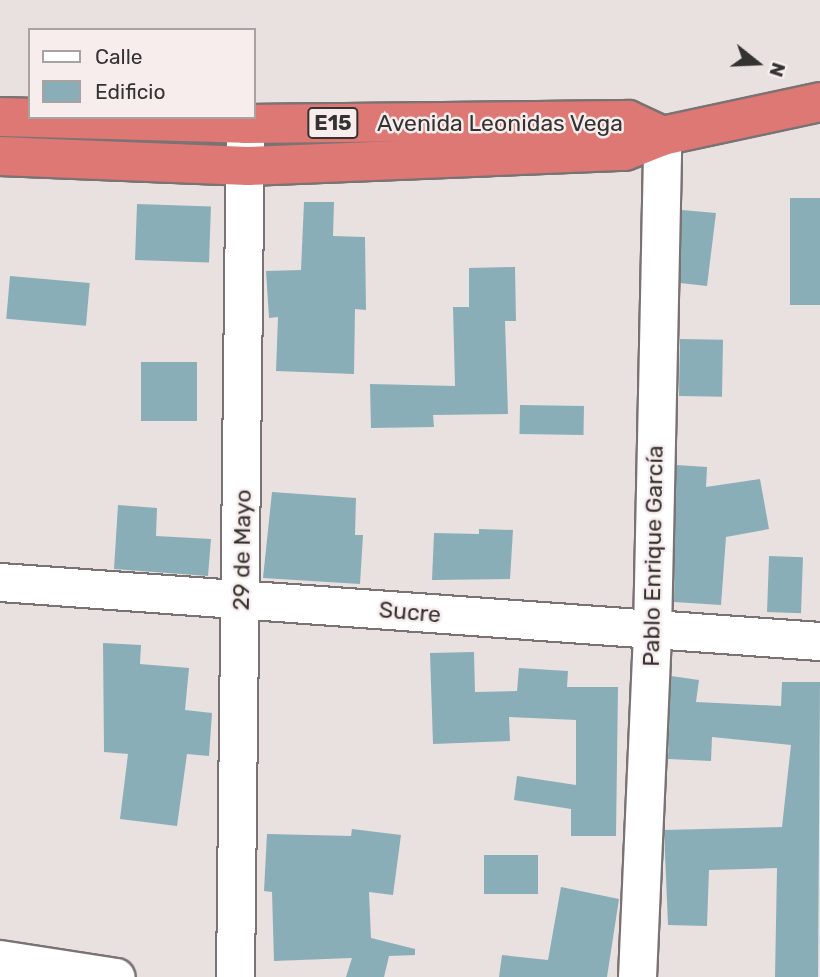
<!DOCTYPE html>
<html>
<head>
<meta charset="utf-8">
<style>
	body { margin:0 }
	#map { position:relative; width:820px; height:977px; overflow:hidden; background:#e9e0e0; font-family:Rubik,sans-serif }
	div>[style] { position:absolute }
	.building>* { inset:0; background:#8aaeb7; transform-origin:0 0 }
	.roads { filter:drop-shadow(2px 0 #7b7373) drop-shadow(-2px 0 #7b7373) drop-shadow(0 2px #7b7373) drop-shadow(0 -2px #7b7373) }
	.minor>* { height:37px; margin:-18.5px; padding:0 18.5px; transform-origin:18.5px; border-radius:18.5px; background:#fff }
	.highway>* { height:38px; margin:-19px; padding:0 19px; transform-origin:19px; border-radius:19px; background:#de7875 }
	span { translate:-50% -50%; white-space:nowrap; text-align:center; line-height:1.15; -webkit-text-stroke:5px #f7eded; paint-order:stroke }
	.shield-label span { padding:2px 5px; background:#f7eded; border:2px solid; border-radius:5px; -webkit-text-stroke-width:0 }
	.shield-label { font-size:21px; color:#353232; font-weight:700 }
	.street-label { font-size:23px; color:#353232 }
	.legend { position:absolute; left:28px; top:28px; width:228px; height:91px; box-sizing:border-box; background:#f7eded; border:2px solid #a9a2a2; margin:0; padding:9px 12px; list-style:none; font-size:21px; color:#353232 }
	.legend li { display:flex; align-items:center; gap:14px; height:35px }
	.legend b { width:35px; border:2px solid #a9a2a2 }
	.north { position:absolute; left:722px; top:28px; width:70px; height:70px; -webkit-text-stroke:5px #f7eded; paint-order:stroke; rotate:108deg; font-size:19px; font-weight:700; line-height:28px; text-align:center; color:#353232 }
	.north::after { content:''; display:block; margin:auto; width:24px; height:32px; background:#353232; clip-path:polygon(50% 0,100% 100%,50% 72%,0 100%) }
</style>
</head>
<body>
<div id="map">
	<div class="building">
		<i style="left:820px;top:198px;width:107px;height:30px;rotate:90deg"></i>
		<i style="clip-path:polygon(304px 202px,334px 202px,333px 236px,365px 237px,366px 310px,355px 309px,354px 374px,276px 371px,278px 317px,269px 318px,266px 271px,301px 270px)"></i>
		<i style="left:137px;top:204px;width:74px;height:56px;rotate:2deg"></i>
		<i style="clip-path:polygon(682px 210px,716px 213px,707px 286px,680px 283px)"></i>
		<i style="clip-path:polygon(515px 267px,516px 321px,505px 321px,508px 414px,433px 415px,434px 427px,371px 428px,370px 384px,455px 386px,453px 307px,469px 307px,469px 268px)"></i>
		<i style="left:10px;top:276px;width:80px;height:43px;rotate:5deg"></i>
		<i style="left:680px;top:339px;width:43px;height:57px;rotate:1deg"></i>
		<i style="left:141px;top:362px;width:56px;height:59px"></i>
		<i style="left:520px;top:405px;width:64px;height:29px;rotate:1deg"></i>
		<i style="clip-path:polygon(676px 465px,707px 467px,706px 487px,760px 479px,769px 529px,726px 537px,721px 605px,674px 602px)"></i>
		<i style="clip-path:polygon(272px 492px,356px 498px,355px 535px,363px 535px,360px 584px,263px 578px)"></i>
		<i style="clip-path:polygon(118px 505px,157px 508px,156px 536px,211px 539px,208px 576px,114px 569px)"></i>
		<i style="clip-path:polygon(479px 529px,513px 530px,510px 579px,432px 580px,434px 533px,479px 534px)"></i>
		<i style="left:769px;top:556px;width:34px;height:56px;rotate:2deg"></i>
		<i style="clip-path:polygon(103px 643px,141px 645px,140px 664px,189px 668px,185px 710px,212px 713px,209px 756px,187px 754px,177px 826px,120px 819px,128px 754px,104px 752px)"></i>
		<i style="clip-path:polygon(474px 652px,475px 692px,517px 691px,519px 668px,568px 671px,567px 687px,618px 687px,616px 836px,571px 836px,571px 809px,514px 800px,517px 776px,576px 785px,576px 720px,509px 717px,510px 741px,433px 744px,430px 653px)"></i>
		<i style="clip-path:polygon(671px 676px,699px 680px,696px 702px,781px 706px,782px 682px,820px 682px,818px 977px,775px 977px,777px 868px,709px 870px,707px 926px,668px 925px,664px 830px,782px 827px,791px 745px,712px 737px,711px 761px,668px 759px)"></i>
		<i style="clip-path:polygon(352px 829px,401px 835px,393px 895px,369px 892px,371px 938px,415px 949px,415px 955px,389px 956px,384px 977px,346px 977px,352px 958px,274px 961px,272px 892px,264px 891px,267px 834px,351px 836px)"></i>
		<i style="left:484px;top:855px;width:54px;height:39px"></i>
		<i style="clip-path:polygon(561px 887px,619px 899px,607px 977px,499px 977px,502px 955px,548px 960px)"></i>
	</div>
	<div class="roads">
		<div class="minor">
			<i style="left:0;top:582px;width:822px;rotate:4.12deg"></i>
			<i style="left:0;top:959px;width:117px;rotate:8.8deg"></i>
			<i style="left:235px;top:977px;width:853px;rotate:-89.33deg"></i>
			<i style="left:637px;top:977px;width:345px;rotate:-87.5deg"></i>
			<i style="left:652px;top:632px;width:496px;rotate:-88.8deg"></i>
		</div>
		<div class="highway">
			<i style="left:0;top:117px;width:245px;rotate:1.6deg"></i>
			<i style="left:245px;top:124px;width:383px;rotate:-0.6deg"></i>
			<i style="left:628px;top:120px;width:38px;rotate:25deg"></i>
			<i style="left:0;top:156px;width:248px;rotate:2.3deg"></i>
			<i style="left:248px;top:166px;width:377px;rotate:-2.3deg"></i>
			<i style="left:625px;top:151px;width:40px;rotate:-22deg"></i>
			<i style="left:662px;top:136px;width:162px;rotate:-12.1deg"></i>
		</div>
	</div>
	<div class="shield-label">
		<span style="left:333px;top:123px">E15</span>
	</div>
	<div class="street-label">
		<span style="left:500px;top:123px">Avenida Leonidas Vega</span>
		<span style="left:242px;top:550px;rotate:-89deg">29 de Mayo</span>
		<span style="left:653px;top:556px;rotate:-89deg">Pablo Enrique García</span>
		<span style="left:410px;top:612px;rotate:5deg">Sucre</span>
	</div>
	<ul class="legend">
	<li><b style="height:9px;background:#fff"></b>Calle</li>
	<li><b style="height:19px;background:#8aaeb7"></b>Edificio</li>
	</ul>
	<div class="north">N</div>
</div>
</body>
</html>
